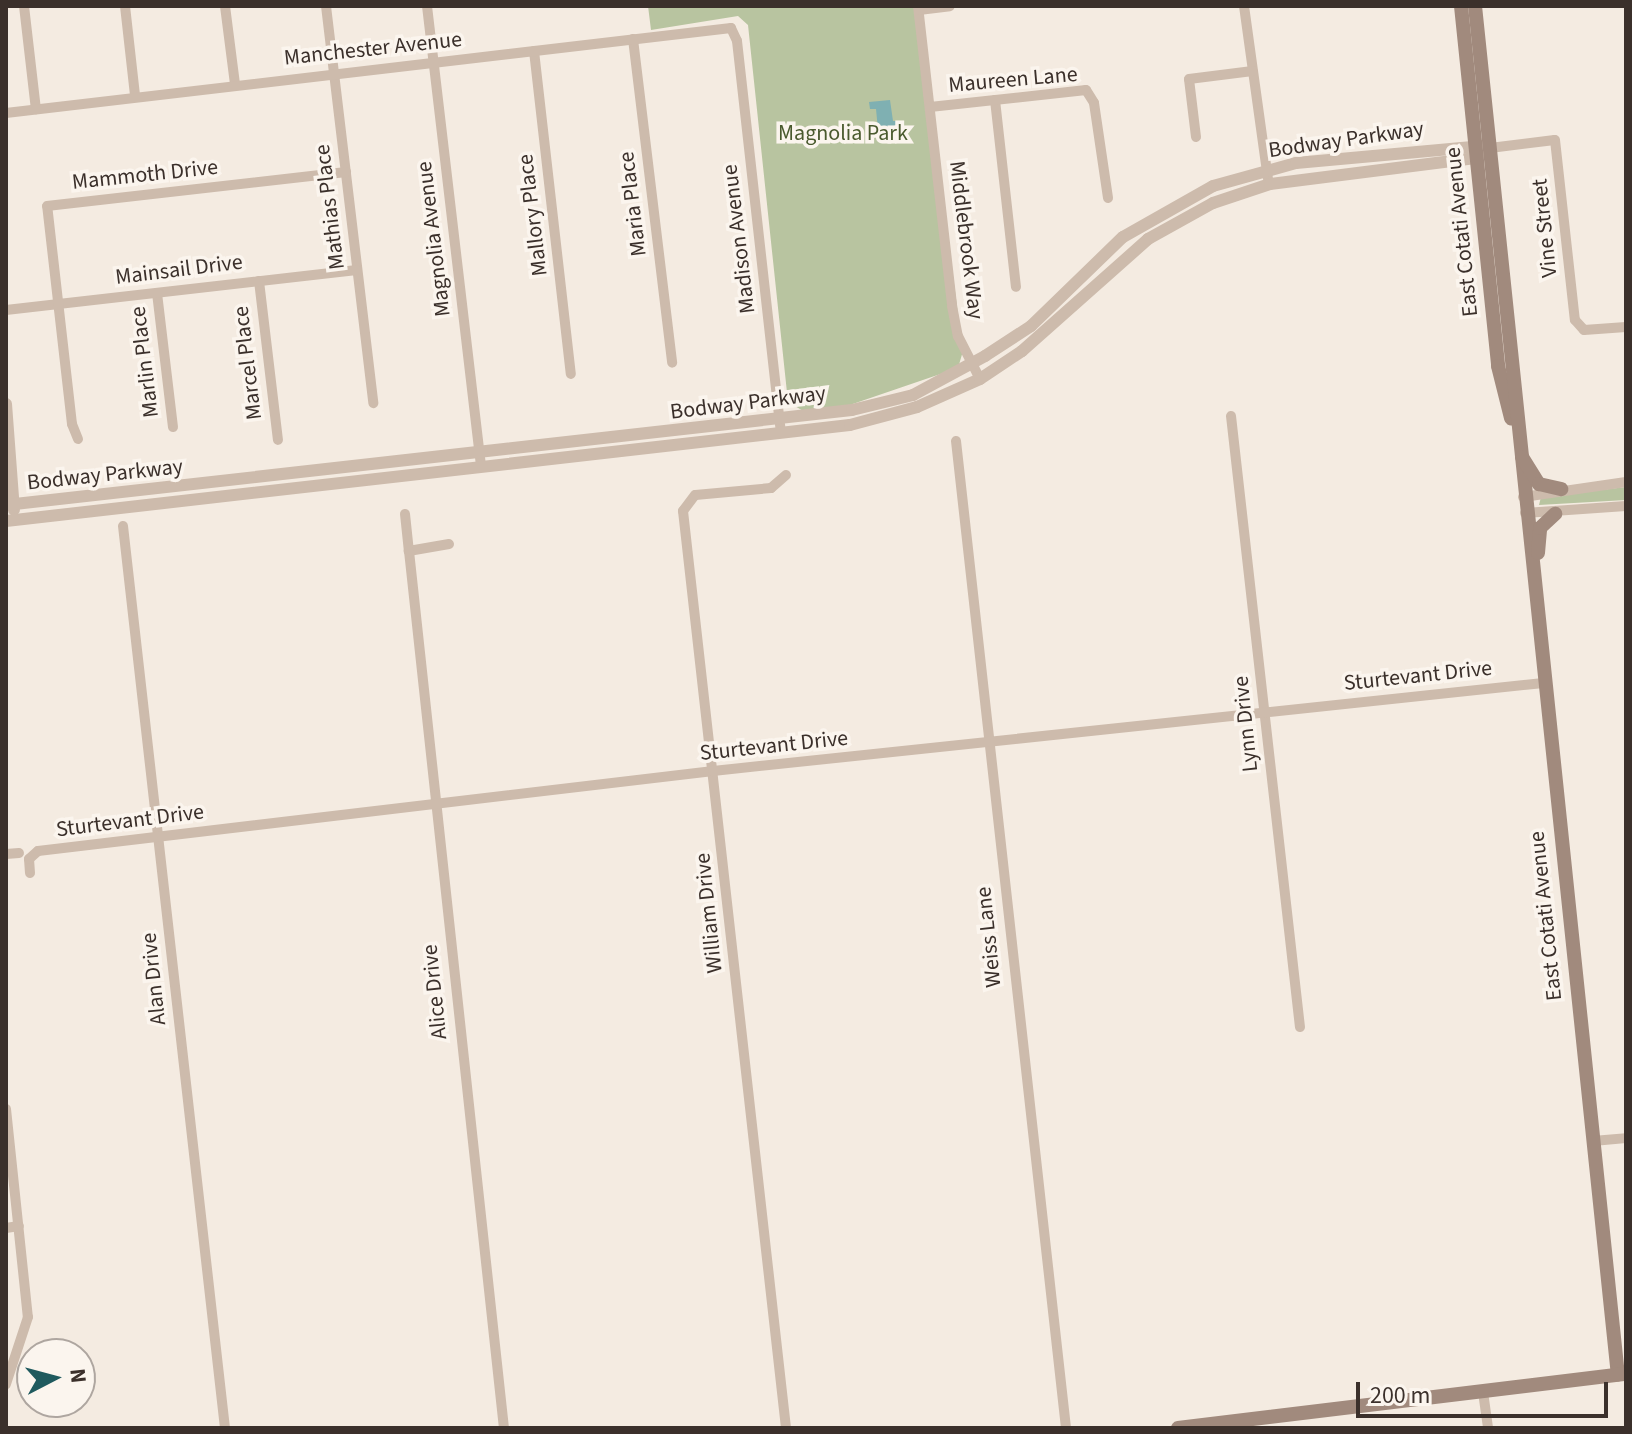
<!DOCTYPE html>
<html>
<head>
<meta charset="utf-8">
<style>
	body { margin:0 }
	#map { position:relative; width:1632px; height:1434px; overflow:hidden; background:#f4ebe1; font-family:"Source Sans 3",sans-serif }
	div>[style] { position:absolute }
	.green>* { inset:0; background:#b8c4a0 }
	.water>* { inset:0; background:#7fb0b2 }
	.minor>* { height:10px; margin:-5px; padding:0 5px; transform-origin:5px; border-radius:5px; background:#cdbbac }
	.tertiary>* { height:12px; margin:-6px; padding:0 6px; transform-origin:6px; border-radius:6px; background:#cdbbac }
	.secondary>* { height:14px; margin:-7px; padding:0 7px; transform-origin:7px; border-radius:7px; background:#a18a7d }
	span { translate:-50% -50%; white-space:nowrap; text-align:center; line-height:1.15; -webkit-text-stroke:7px #fbf5ee; paint-order:stroke }
	.street-label { font-size:22px; color:#3b302b }
	.park-label { font-size:22px; color:#4a5a2e }
	.frame { position:absolute; inset:0; border:8px solid #3b302b; pointer-events:none }
	.north { position:absolute; left:16px; top:1338px; width:80px; height:80px; box-sizing:border-box; background:#fbf5ee; border:2px solid #aea6a0; border-radius:50%; rotate:84deg; font-size:22px; font-weight:700; line-height:32px; text-align:center; color:#3b302b }
	.north::after { content:''; display:block; margin:auto; width:28px; height:36px; background:#1f5a5e; clip-path:polygon(50% 0,100% 100%,50% 72%,0 100%) }
	.scale { position:absolute; left:1356px; top:1382px; width:252px; height:36px; box-sizing:border-box; border:4px solid #3b302b; border-top:0; padding-left:10px; font-size:24px; line-height:28px; white-space:nowrap; color:#3b302b; -webkit-text-stroke:6px #fbf5ee; paint-order:stroke }
</style>
</head>
<body>
<div id="map">
	<div class="green">
		<i style="clip-path:polygon(648px 6px,917px 6px,963px 351px,958px 368px,841px 408px,805px 412px,788px 402px,748px 25px,738px 16px,651px 30px)"></i>
		<i style="clip-path:polygon(1626px 487px,1626px 500px,1539px 505px,1541px 497px)"></i>
	</div>
	<div class="water">
		<i style="clip-path:polygon(890px 100px,893px 121px,903px 121px,904px 127px,878px 130px,876px 109px,870px 109px,869px 102px)"></i>
	</div>
	<div class="minor">
		<i style="left:24px;top:6px;width:104px;rotate:83.4deg"></i>
		<i style="left:125px;top:6px;width:90px;rotate:83.6deg"></i>
		<i style="left:225px;top:6px;width:79px;rotate:82.7deg"></i>
		<i style="left:326px;top:6px;width:400px;rotate:83.2deg"></i>
		<i style="left:427px;top:6px;width:464px;rotate:83.3deg"></i>
		<i style="left:918px;top:6px;width:302px;rotate:83.5deg"></i>
		<i style="left:952px;top:306px;width:31px;rotate:79deg"></i>
		<i style="left:958px;top:336px;width:48px;rotate:62.9deg"></i>
		<i style="left:1244px;top:6px;width:174px;rotate:82.1deg"></i>
		<i style="left:919px;top:10px;width:31px;rotate:-7deg"></i>
		<i style="left:633px;top:39px;width:326px;rotate:83.1deg"></i>
		<i style="left:534px;top:51px;width:325px;rotate:83.5deg"></i>
		<i style="left:995px;top:100px;width:188px;rotate:83.6deg"></i>
		<i style="left:930px;top:107px;width:157px;rotate:-6.2deg"></i>
		<i style="left:1086px;top:90px;width:15px;rotate:58deg"></i>
		<i style="left:1094px;top:103px;width:96px;rotate:81.6deg"></i>
		<i style="left:6px;top:113px;width:730px;rotate:-6.69deg"></i>
		<i style="left:731px;top:28px;width:14px;rotate:65deg"></i>
		<i style="left:737px;top:41px;width:393px;rotate:83.6deg"></i>
		<i style="left:1196px;top:137px;width:58px;rotate:-96.9deg"></i>
		<i style="left:1189px;top:79px;width:64px;rotate:-7.2deg"></i>
		<i style="left:1490px;top:148px;width:65px;rotate:-7deg"></i>
		<i style="left:1555px;top:140px;width:181px;rotate:83.7deg"></i>
		<i style="left:1575px;top:320px;width:13px;rotate:48deg"></i>
		<i style="left:1584px;top:330px;width:42px;rotate:-4.1deg"></i>
		<i style="left:259px;top:281px;width:160px;rotate:83.2deg"></i>
		<i style="left:157px;top:293px;width:135px;rotate:83.2deg"></i>
		<i style="left:6px;top:310px;width:353px;rotate:-6.5deg"></i>
		<i style="left:1231px;top:416px;width:615px;rotate:83.56deg"></i>
		<i style="left:78px;top:439px;width:16px;rotate:-112deg"></i>
		<i style="left:72px;top:424px;width:219px;rotate:-96.5deg"></i>
		<i style="left:47px;top:206px;width:301px;rotate:-6.5deg"></i>
		<i style="left:956px;top:441px;width:993px;rotate:83.64deg"></i>
		<i style="left:786px;top:475px;width:20px;rotate:139deg"></i>
		<i style="left:771px;top:488px;width:76px;rotate:174.7deg"></i>
		<i style="left:695px;top:495px;width:20px;rotate:127deg"></i>
		<i style="left:683px;top:511px;width:923px;rotate:83.59deg"></i>
		<i style="left:1523px;top:497px;width:104px;rotate:-8.3deg"></i>
		<i style="left:1525px;top:513px;width:101px;rotate:-4deg"></i>
		<i style="left:405px;top:514px;width:37px;rotate:84deg"></i>
		<i style="left:123px;top:526px;width:908px;rotate:83.55deg"></i>
		<i style="left:449px;top:544px;width:41px;rotate:170.1deg"></i>
		<i style="left:409px;top:551px;width:882px;rotate:83.82deg"></i>
		<i style="left:6px;top:854px;width:13px;rotate:-4deg"></i>
		<i style="left:30px;top:873px;width:14px;rotate:-94deg"></i>
		<i style="left:29px;top:859px;width:12px;rotate:-42deg"></i>
		<i style="left:38px;top:851px;width:680px;rotate:-6.76deg"></i>
		<i style="left:713px;top:771px;width:835px;rotate:-6.05deg"></i>
		<i style="left:6px;top:1109px;width:209px;rotate:84deg"></i>
		<i style="left:28px;top:1317px;width:71px;rotate:108.2deg"></i>
		<i style="left:1593px;top:1141px;width:33px;rotate:-5deg"></i>
		<i style="left:6px;top:1228px;width:13px;rotate:-9deg"></i>
		<i style="left:1483px;top:1392px;width:36px;rotate:82deg"></i>
	</div>
	<div class="tertiary">
		<i style="left:6px;top:404px;width:106px;rotate:85.7deg"></i>
		<i style="left:6px;top:505px;width:851px;rotate:-6.41deg"></i>
		<i style="left:852px;top:410px;width:63px;rotate:-13.8deg"></i>
		<i style="left:913px;top:395px;width:82px;rotate:-28.4deg"></i>
		<i style="left:985px;top:356px;width:55px;rotate:-33.1deg"></i>
		<i style="left:1031px;top:326px;width:128px;rotate:-44.1deg"></i>
		<i style="left:1123px;top:237px;width:103px;rotate:-29.5deg"></i>
		<i style="left:1213px;top:186px;width:86px;rotate:-15.5deg"></i>
		<i style="left:1296px;top:163px;width:188px;rotate:-5.2deg"></i>
		<i style="left:6px;top:521px;width:849px;rotate:-6.49deg"></i>
		<i style="left:850px;top:425px;width:69px;rotate:-15deg"></i>
		<i style="left:917px;top:407px;width:69px;rotate:-24deg"></i>
		<i style="left:980px;top:379px;width:50px;rotate:-33.7deg"></i>
		<i style="left:1022px;top:351px;width:169px;rotate:-41.6deg"></i>
		<i style="left:1148px;top:239px;width:74px;rotate:-29deg"></i>
		<i style="left:1213px;top:203px;width:60px;rotate:-18.4deg"></i>
		<i style="left:1270px;top:184px;width:209px;rotate:-7.2deg"></i>
		<i style="left:1477px;top:158px;width:9px;rotate:-41deg"></i>
	</div>
	<div class="secondary">
		<i style="left:1461px;top:6px;width:362px;rotate:84.1deg"></i>
		<i style="left:1498px;top:366px;width:54px;rotate:76deg"></i>
		<i style="left:1475px;top:6px;width:1376px;rotate:84.04deg"></i>
		<i style="left:1522px;top:457px;width:32px;rotate:58deg"></i>
		<i style="left:1539px;top:484px;width:23px;rotate:13deg"></i>
		<i style="left:1538px;top:553px;width:25px;rotate:-85deg"></i>
		<i style="left:1540px;top:528px;width:21px;rotate:-43deg"></i>
		<i style="left:1178px;top:1428px;width:451px;rotate:-6.9deg"></i>
	</div>
	<div class="street-label">
		<span style="left:373px;top:49px;rotate:-6deg">Manchester Avenue</span>
		<span style="left:1013px;top:80px;rotate:-5deg">Maureen Lane</span>
		<span style="left:1346px;top:140px;rotate:-8deg">Bodway Parkway</span>
		<span style="left:145px;top:175px;rotate:-6deg">Mammoth Drive</span>
		<span style="left:633px;top:204px;rotate:-97deg">Maria Place</span>
		<span style="left:330px;top:207px;rotate:-97deg">Mathias Place</span>
		<span style="left:533px;top:215px;rotate:-97deg">Mallory Place</span>
		<span style="left:1545px;top:228px;rotate:-96deg">Vine Street</span>
		<span style="left:1462px;top:232px;rotate:-96deg">East Cotati Avenue</span>
		<span style="left:434px;top:239px;rotate:-97deg">Magnolia Avenue</span>
		<span style="left:739px;top:239px;rotate:-97deg">Madison Avenue</span>
		<span style="left:966px;top:240px;rotate:83deg">Middlebrook Way</span>
		<span style="left:179px;top:270px;rotate:-7deg">Mainsail Drive</span>
		<span style="left:145px;top:362px;rotate:-97deg">Marlin Place</span>
		<span style="left:248px;top:363px;rotate:-97deg">Marcel Place</span>
		<span style="left:748px;top:403px;rotate:-7deg">Bodway Parkway</span>
		<span style="left:105px;top:475px;rotate:-6deg">Bodway Parkway</span>
		<span style="left:1418px;top:676px;rotate:-6deg">Sturtevant Drive</span>
		<span style="left:1246px;top:724px;rotate:-96deg">Lynn Drive</span>
		<span style="left:774px;top:746px;rotate:-6deg">Sturtevant Drive</span>
		<span style="left:130px;top:821px;rotate:-7deg">Sturtevant Drive</span>
		<span style="left:709px;top:913px;rotate:-96deg">William Drive</span>
		<span style="left:1546px;top:916px;rotate:-96deg">East Cotati Avenue</span>
		<span style="left:989px;top:937px;rotate:-96deg">Weiss Lane</span>
		<span style="left:154px;top:979px;rotate:-96deg">Alan Drive</span>
		<span style="left:435px;top:992px;rotate:-96deg">Alice Drive</span>
	</div>
	<div class="park-label">
		<span style="left:843px;top:134px">Magnolia Park</span>
	</div>
	<div class="frame"></div>
	<div class="north">N</div>
	<div class="scale">200 m</div>
</div>
</body>
</html>
